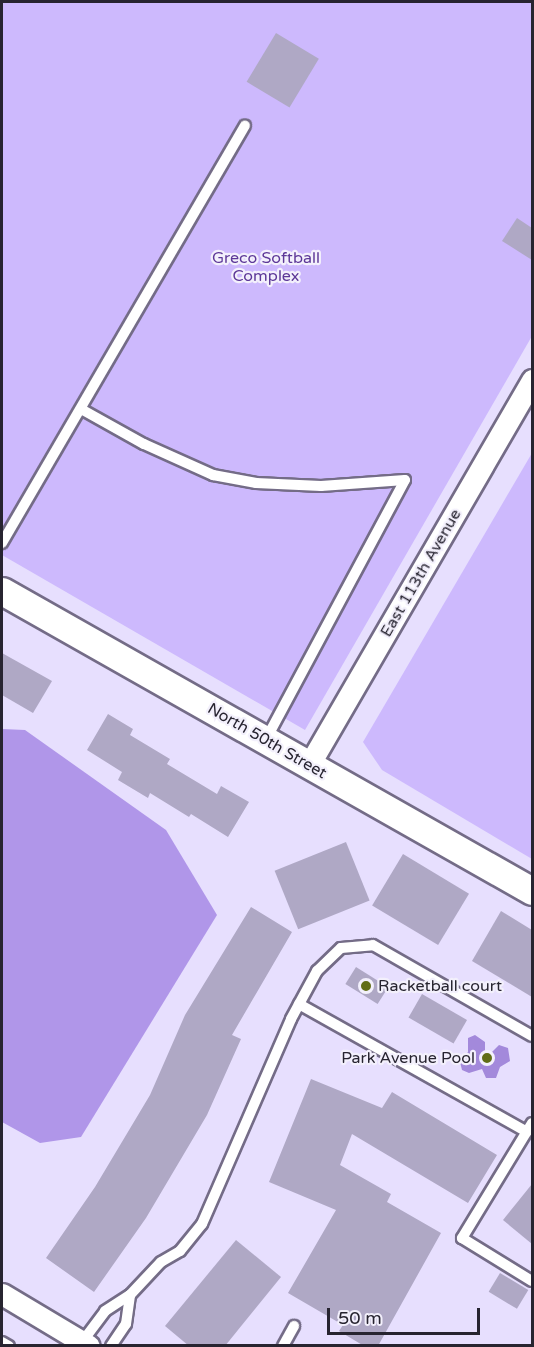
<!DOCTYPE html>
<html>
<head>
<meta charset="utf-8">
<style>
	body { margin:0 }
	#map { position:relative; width:534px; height:1347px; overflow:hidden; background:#e7dffe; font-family:"Varela Round",sans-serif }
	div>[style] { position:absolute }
	.green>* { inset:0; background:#cdb9fd }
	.forest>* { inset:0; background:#b096e9 }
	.water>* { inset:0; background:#a389db }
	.building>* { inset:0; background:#afa8c5; transform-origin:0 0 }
	.roads { filter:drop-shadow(2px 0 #746c87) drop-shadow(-2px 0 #746c87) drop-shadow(0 2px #746c87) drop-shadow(0 -2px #746c87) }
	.service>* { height:10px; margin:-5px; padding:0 5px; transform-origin:5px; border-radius:5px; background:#fff }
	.minor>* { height:21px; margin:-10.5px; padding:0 10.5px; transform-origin:10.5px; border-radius:10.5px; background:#fff }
	.tertiary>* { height:27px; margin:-13.5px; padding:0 13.5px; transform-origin:13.5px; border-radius:13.5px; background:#fff }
	.dots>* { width:16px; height:16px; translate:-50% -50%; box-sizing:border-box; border:3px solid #f3f0fc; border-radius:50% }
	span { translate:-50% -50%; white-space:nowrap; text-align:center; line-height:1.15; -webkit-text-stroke:4.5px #f3f0fc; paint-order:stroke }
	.park-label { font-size:16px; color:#5d3898 }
	.street-label { font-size:16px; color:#272430 }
	.poi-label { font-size:16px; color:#272430 }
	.left { translate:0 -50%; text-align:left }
	.right { translate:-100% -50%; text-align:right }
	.frame { position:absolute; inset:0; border:3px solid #272430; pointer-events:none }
	.scale { position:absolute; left:327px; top:1308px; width:153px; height:27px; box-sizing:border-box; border:3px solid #272430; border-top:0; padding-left:8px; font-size:18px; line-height:21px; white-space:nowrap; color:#272430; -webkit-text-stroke:4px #f3f0fc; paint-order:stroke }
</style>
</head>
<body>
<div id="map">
	<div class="green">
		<i style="clip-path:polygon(2px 2px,532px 2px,532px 336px,305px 730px,2px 555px)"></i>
		<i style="clip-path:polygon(532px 453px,532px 859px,382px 770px,363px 742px)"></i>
	</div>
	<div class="forest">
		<i style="clip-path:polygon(2px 729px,25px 730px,166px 830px,217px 915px,81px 1137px,40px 1143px,2px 1122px)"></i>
	</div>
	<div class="water">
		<i style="clip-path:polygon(475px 1035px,485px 1042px,485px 1051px,491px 1053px,499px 1045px,508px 1048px,510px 1061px,500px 1067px,496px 1078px,486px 1078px,482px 1069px,469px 1073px,462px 1070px,460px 1062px,468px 1052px,468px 1038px)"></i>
	</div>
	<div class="building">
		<i style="left:276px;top:33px;width:50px;height:57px;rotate:31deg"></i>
		<i style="clip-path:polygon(517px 218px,532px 228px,532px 260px,502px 241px)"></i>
		<i style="clip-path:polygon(2px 653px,52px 681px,33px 713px,2px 695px)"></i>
		<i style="clip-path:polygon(108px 714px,133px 729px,130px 735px,170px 759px,167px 764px,217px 794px,221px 786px,249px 802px,228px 837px,191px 814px,189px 817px,150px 793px,148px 798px,118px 780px,122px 772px,87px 750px)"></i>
		<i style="left:346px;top:842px;width:63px;height:77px;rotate:68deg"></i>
		<i style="left:403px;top:854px;width:77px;height:60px;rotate:31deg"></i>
		<i style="clip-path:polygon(251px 907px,292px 932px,232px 1035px,241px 1039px,207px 1115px,146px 1218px,94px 1292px,46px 1258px,95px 1187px,150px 1095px,185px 1015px)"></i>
		<i style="clip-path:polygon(501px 911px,532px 930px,532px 997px,472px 961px)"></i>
		<i style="left:356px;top:967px;width:38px;height:20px;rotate:32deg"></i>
		<i style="left:422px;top:994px;width:52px;height:27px;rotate:30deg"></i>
		<i style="clip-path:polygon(311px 1079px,382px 1108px,392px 1092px,497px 1155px,468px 1203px,352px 1134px,340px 1165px,391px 1194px,387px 1202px,441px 1233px,378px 1346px,364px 1346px,339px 1331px,343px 1325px,288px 1293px,336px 1210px,269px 1182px)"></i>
		<i style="clip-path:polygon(532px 1184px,532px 1244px,503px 1220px)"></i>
		<i style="clip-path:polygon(236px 1240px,281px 1277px,225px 1346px,189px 1346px,165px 1326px)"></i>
		<i style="left:500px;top:1273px;width:33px;height:22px;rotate:31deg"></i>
	</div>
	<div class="roads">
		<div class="service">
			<i style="left:81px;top:409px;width:72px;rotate:29.1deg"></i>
			<i style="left:144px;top:444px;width:76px;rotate:24.2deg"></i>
			<i style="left:213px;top:475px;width:44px;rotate:10.5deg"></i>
			<i style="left:256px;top:483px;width:65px;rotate:2.6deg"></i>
			<i style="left:321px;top:486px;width:84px;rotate:-4.1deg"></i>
			<i style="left:405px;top:480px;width:294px;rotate:118.2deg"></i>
			<i style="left:2px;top:543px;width:483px;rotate:-59.8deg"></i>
			<i style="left:299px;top:1004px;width:261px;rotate:29.3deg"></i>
			<i style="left:532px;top:1123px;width:135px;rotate:121.3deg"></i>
			<i style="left:462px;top:1238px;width:82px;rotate:31.6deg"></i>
			<i style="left:2px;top:1342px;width:8px;rotate:30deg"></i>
			<i style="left:82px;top:1342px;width:39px;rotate:-53deg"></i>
			<i style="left:105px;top:1311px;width:30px;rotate:-33deg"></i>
			<i style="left:130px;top:1295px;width:45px;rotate:-46.8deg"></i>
			<i style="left:161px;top:1262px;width:22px;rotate:-30deg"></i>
			<i style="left:180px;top:1251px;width:35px;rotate:-51deg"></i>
			<i style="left:202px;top:1224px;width:223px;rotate:-66.5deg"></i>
			<i style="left:291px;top:1019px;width:55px;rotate:-61.6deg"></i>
			<i style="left:317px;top:971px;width:33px;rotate:-44deg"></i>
			<i style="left:341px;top:948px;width:32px;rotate:-5deg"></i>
			<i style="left:373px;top:945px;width:183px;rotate:29.8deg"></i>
			<i style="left:111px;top:1346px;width:27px;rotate:-56deg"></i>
			<i style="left:126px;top:1324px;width:29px;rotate:-82deg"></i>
			<i style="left:283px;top:1346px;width:23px;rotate:-61deg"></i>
		</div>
		<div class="minor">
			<i style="left:309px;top:765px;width:445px;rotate:-59.9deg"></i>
			<i style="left:2px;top:1294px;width:101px;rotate:30.9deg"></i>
		</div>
		<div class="tertiary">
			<i style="left:2px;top:591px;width:609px;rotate:29.51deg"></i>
		</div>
	</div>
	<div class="dots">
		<i style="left:366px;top:986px;background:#616d16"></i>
		<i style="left:487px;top:1058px;background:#616d16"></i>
	</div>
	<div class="park-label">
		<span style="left:266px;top:267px">Greco Softball<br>Complex</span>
	</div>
	<div class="street-label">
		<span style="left:421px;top:573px;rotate:-60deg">East 113th Avenue</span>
		<span style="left:267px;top:741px;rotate:30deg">North 50th Street</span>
	</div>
	<div class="poi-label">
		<span class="left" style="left:378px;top:986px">Racketball court</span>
		<span class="right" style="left:475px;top:1058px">Park Avenue Pool</span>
	</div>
	<div class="frame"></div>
	<div class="scale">50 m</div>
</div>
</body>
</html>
